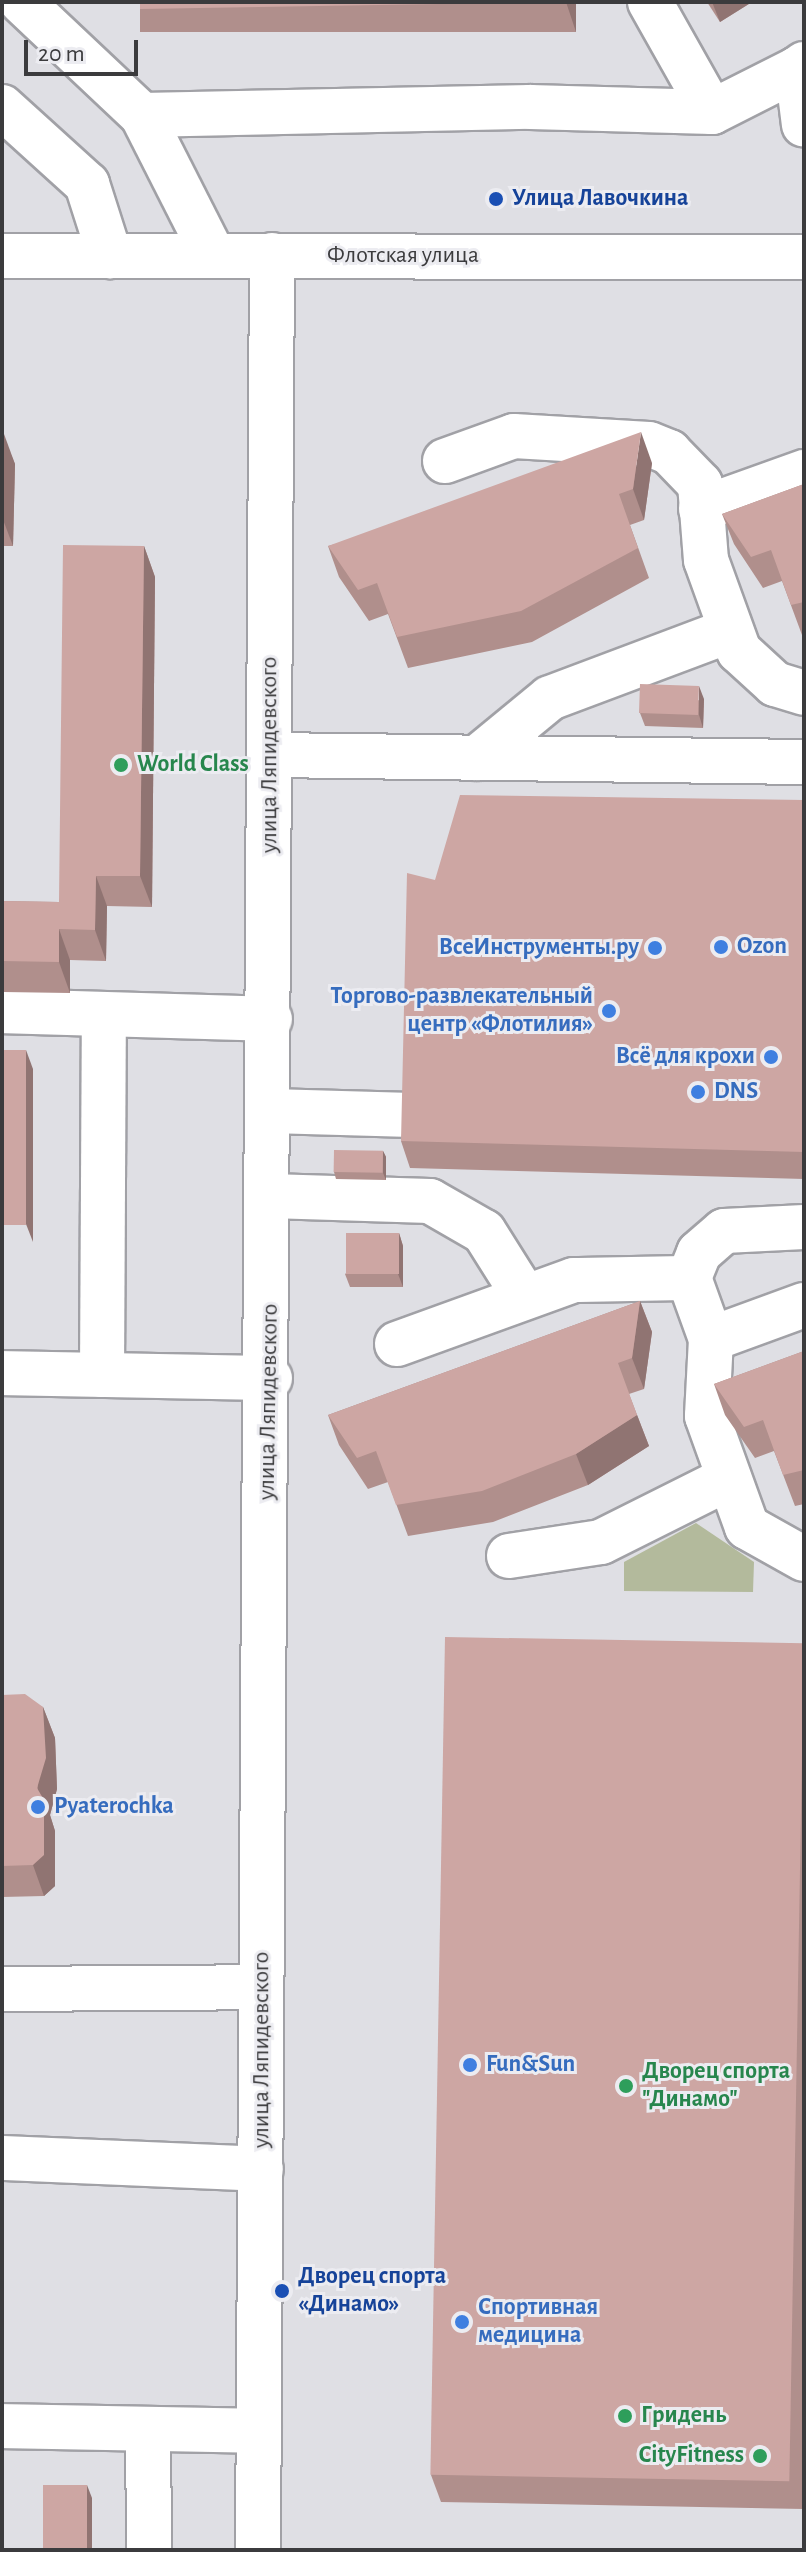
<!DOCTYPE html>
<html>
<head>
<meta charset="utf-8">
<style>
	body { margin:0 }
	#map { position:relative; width:806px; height:2552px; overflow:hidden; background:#dfdfe4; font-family:"Alegreya Sans",sans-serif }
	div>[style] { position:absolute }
	.green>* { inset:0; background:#b3ba9c }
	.roads { filter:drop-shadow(2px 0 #a1a1a6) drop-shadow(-2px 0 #a1a1a6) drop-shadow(0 2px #a1a1a6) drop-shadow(0 -2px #a1a1a6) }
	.minor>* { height:44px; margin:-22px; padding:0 22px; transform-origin:22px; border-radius:22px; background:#fff }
	.major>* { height:44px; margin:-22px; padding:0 22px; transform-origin:22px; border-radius:22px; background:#fff }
	.wall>* { inset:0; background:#b08f8c; transform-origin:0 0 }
	.shaded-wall>* { inset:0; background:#907472 }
	.building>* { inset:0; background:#cda6a3; transform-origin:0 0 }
	.dots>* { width:22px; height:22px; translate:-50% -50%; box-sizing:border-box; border:4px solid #ececf1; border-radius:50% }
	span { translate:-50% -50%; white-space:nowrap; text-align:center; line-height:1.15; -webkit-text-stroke:6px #ececf1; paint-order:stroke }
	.transit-label { font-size:24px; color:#164399; font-weight:700 }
	.left { translate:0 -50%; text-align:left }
	.street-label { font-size:24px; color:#3b3b3d }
	.leisure-label { font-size:24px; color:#27864d; font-weight:700 }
	.right { translate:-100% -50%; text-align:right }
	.shop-label { font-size:24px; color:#366cbe; font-weight:700 }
	.frame { position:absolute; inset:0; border:4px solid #3b3b3d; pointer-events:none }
	.scale { position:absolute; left:24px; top:40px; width:114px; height:36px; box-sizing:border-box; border:4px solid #3b3b3d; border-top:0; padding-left:10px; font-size:24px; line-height:28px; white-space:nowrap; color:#3b3b3d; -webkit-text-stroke:6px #ececf1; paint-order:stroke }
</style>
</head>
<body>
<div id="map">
	<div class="green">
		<i style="clip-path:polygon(696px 1523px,754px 1562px,753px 1592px,624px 1591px,624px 1562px)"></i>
	</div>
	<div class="roads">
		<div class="minor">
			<i style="left:22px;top:2px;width:165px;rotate:43.3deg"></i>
			<i style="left:142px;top:115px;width:388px;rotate:-1.2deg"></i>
			<i style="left:530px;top:107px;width:182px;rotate:1.6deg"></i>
			<i style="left:712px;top:112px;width:95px;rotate:-26.8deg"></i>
			<i style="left:650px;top:2px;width:126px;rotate:60.6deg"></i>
			<i style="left:804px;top:64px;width:9px;rotate:144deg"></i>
			<i style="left:797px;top:69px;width:56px;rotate:82.9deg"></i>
			<i style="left:2px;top:107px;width:115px;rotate:42.2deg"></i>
			<i style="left:87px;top:184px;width:76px;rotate:72.3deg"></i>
			<i style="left:142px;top:115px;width:157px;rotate:63.1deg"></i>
			<i style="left:445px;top:461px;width:73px;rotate:-19.9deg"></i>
			<i style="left:514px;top:436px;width:135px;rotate:3.4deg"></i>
			<i style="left:649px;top:444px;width:22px;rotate:22deg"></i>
			<i style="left:669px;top:452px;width:45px;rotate:45.9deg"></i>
			<i style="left:700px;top:484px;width:76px;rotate:85.5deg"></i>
			<i style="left:706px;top:560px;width:97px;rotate:70.1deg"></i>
			<i style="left:739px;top:651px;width:49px;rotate:42.5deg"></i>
			<i style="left:775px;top:684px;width:30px;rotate:17deg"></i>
			<i style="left:701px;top:509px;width:109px;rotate:-19.8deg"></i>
			<i style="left:270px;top:755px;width:534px;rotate:0.75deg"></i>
			<i style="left:477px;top:758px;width:94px;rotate:-39.4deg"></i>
			<i style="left:550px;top:698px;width:193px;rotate:-20.6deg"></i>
			<i style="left:2px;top:1011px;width:268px;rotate:1.7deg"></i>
			<i style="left:270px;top:1111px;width:142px;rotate:1.6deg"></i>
			<i style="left:270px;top:1196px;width:160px;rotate:1.8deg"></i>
			<i style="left:430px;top:1201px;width:62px;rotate:29.9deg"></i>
			<i style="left:484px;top:1232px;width:77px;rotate:57.8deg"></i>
			<i style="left:804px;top:1227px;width:80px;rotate:177.1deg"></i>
			<i style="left:724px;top:1231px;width:33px;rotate:139deg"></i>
			<i style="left:699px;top:1253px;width:27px;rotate:112deg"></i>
			<i style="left:689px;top:1278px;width:65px;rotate:70.2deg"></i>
			<i style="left:711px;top:1339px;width:77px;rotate:93deg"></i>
			<i style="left:707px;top:1416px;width:118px;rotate:70.2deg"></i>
			<i style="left:747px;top:1527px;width:65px;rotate:29.3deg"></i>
			<i style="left:711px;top:1339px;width:99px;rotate:-20.1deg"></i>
			<i style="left:397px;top:1344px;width:188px;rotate:-19.9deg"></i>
			<i style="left:574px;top:1280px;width:115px;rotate:-1deg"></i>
			<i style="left:2px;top:1373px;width:268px;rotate:1.1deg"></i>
			<i style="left:102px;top:1375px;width:359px;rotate:-89.7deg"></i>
			<i style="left:509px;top:1556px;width:93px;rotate:-8.7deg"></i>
			<i style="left:601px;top:1542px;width:143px;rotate:-26.6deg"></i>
			<i style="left:2px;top:1989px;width:259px;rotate:-0.4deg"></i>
			<i style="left:2px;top:2158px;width:259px;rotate:2.4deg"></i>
			<i style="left:2px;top:2426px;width:257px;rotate:1.1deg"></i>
			<i style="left:148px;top:2429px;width:121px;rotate:89.5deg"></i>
			<i style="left:258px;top:2550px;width:2295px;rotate:-89.65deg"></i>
		</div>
		<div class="major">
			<i style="left:2px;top:256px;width:802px;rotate:0.07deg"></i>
		</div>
	</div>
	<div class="wall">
		<i style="left:576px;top:2px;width:30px;height:436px;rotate:90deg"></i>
		<i style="clip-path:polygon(707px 2px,752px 2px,720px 22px)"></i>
		<i style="clip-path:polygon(2px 434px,15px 464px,13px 546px,2px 546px)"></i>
		<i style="clip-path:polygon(652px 463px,644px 520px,630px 525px,649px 578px,532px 642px,408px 668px,388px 614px,369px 621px,339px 577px,328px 546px)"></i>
		<i style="clip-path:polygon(804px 484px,804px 635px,802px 635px,782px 581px,763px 588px,734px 544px,722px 514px)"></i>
		<i style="clip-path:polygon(144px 546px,155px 577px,152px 907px,107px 906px,106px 961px,70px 960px,70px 993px,3px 992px,2px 901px,59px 902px)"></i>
		<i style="clip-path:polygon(704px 699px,703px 728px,645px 726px,640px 713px)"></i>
		<i style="clip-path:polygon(804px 800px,804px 1179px,410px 1168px,401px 1141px,435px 880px)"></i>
		<i style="left:2px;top:1050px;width:36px;height:193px;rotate:32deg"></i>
		<i style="clip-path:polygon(383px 1151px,386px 1157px,386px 1180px,336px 1179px,334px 1172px)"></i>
		<i style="clip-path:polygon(399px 1233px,403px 1246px,403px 1287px,350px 1287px,345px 1274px)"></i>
		<i style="clip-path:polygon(640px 1301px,652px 1332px,644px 1389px,629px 1394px,649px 1446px,588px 1485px,493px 1522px,408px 1536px,388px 1482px,368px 1489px,339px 1445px,328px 1415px)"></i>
		<i style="clip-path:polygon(804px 1351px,804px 1504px,795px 1506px,774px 1451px,755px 1458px,725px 1415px,714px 1384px)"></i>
		<i style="clip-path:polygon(804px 1644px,804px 2509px,441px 2502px,431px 2475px)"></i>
		<i style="clip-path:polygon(2px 1695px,43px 1707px,55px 1738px,57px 1789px,50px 1815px,55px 1831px,55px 1886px,44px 1896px,2px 1897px)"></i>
	</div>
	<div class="shaded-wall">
		<i style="clip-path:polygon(566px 2px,576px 2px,576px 32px)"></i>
		<i style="clip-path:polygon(712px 2px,752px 2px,720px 22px)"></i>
		<i style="clip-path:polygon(641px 432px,652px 463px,644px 520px,633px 489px)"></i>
		<i style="clip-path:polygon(4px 434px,15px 464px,13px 546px,2px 517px)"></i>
		<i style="clip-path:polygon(144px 546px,155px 577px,152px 907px,140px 876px)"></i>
		<i style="clip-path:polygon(699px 686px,704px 699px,703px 728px,699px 715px)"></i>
		<i style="clip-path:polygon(96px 876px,107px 906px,106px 961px,95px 930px)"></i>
		<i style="clip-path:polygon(59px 929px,70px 960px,70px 993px,59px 962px)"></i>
		<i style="clip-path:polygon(26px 1050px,33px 1069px,33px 1242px,26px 1224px)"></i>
		<i style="clip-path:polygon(383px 1151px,386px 1157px,386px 1180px,383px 1173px)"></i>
		<i style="clip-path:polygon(399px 1233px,403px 1246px,403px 1287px,398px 1274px)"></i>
		<i style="clip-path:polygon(640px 1301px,652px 1332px,644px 1389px,632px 1358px)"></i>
		<i style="clip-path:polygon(637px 1415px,649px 1446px,588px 1485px,576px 1454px)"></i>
		<i style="clip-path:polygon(43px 1707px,55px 1738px,57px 1789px,50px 1815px,55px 1831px,55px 1886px,44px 1896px,33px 1865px)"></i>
		<i style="clip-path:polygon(87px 2485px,92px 2498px,92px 2550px,87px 2550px)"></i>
	</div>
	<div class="building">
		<i style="clip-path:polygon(140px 2px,558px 2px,140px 9px)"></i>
		<i style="clip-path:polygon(641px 432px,633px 489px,619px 494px,638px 548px,521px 611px,397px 637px,377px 583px,358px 590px,328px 546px)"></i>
		<i style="clip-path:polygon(2px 434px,4px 434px,2px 498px)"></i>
		<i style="clip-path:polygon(804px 484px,804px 602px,791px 605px,771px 550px,751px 557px,722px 514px)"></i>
		<i style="clip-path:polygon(63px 545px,144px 546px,140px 876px,96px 876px,95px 930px,59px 929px,59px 962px,2px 961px,2px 901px,59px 902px)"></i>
		<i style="left:640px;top:684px;width:59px;height:29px;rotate:2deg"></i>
		<i style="clip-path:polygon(460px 795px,804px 800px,804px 1152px,401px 1141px,407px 873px,435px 880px)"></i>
		<i style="left:2px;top:1050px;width:24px;height:175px"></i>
		<i style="left:334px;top:1150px;width:49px;height:22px;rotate:1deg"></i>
		<i style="left:346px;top:1233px;width:53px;height:41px"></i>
		<i style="clip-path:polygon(640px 1301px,632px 1358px,618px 1363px,637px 1415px,576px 1454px,482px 1491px,396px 1505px,376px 1451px,357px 1458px,328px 1415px)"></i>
		<i style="clip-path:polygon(804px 1351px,804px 1470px,783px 1475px,763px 1420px,744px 1427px,714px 1384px)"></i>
		<i style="left:445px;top:1637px;width:359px;height:838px;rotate:1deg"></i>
		<i style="clip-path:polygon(25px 1694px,43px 1707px,46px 1758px,37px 1788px,44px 1800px,44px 1855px,33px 1865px,2px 1866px,2px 1695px)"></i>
		<i style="left:43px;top:2485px;width:44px;height:65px"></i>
	</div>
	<div class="dots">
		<i style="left:496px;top:199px;background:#1a4fb4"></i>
		<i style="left:121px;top:765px;background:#2e9e5b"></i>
		<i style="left:721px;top:947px;background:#3f7fe0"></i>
		<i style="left:655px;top:948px;background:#3f7fe0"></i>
		<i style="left:609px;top:1011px;background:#3f7fe0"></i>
		<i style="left:771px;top:1057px;background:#3f7fe0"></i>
		<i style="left:698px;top:1092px;background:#3f7fe0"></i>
		<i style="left:38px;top:1807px;background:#3f7fe0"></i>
		<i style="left:470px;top:2065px;background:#3f7fe0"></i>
		<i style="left:626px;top:2086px;background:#2e9e5b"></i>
		<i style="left:282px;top:2291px;background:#1a4fb4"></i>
		<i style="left:462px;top:2322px;background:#3f7fe0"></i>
		<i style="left:625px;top:2416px;background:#2e9e5b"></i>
		<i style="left:760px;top:2456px;background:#2e9e5b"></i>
	</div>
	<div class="transit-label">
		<span class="left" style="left:512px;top:199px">Улица Лавочкина</span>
		<span class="left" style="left:298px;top:2291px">Дворец спорта<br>«Динамо»</span>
	</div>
	<div class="street-label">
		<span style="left:403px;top:256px">Флотская улица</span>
		<span style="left:270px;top:755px;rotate:-90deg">улица Ляпидевского</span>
		<span style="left:269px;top:1402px;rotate:-89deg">улица Ляпидевского</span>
		<span style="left:262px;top:2050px;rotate:-90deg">улица Ляпидевского</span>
	</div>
	<div class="leisure-label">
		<span class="left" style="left:137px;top:765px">World Class</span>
		<span class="left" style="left:642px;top:2086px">Дворец спорта<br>"Динамо"</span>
		<span class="left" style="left:641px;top:2416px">Гридень</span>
		<span class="right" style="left:744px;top:2456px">CityFitness</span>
	</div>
	<div class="shop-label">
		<span class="left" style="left:737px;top:947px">Ozon</span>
		<span class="right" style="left:639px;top:948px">ВсеИнструменты.ру</span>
		<span class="right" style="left:593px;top:1011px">Торгово-развлекательный<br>центр «Флотилия»</span>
		<span class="right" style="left:755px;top:1057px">Всё для крохи</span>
		<span class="left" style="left:714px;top:1092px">DNS</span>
		<span class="left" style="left:54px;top:1807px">Pyaterochka</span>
		<span class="left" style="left:486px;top:2065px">Fun&amp;Sun</span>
		<span class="left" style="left:478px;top:2322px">Спортивная<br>медицина</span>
	</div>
	<div class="frame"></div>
	<div class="scale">20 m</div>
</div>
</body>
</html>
